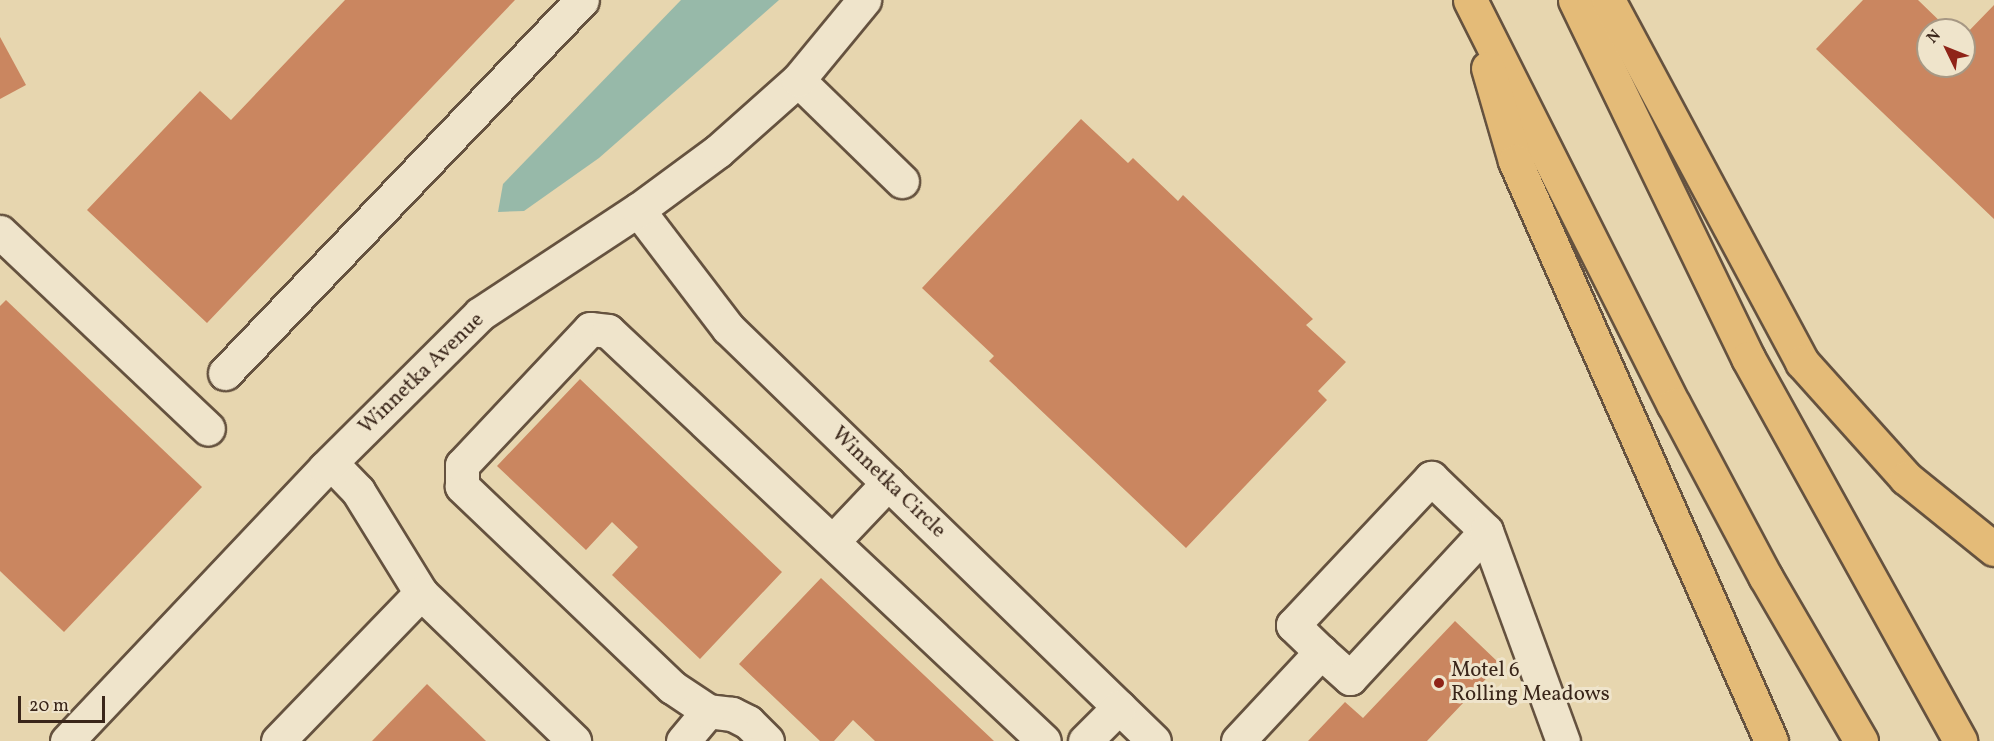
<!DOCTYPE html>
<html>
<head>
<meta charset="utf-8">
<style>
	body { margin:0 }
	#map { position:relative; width:1994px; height:741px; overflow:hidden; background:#e7d6af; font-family:Vollkorn,serif }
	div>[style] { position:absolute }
	.water>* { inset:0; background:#97b9a9 }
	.building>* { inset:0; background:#ca8660 }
	.roads { filter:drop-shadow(2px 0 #65523f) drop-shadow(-2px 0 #65523f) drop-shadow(0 2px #65523f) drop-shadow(0 -2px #65523f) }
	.minor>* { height:33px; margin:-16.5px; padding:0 16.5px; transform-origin:16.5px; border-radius:16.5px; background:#efe4cb }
	.highway>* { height:33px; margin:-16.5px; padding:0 16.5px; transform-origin:16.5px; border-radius:16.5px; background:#e4bb78 }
	.dots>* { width:16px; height:16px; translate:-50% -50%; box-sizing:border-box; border:3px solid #efe4cb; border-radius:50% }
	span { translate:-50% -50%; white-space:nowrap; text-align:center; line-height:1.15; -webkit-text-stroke:6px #efe4cb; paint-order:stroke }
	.street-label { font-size:21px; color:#3a261a }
	.poi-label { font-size:21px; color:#3a261a }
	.left { translate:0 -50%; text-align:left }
	.north { position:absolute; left:1916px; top:18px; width:60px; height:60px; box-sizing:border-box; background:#efe4cb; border:2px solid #a79884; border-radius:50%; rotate:313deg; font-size:16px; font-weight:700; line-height:24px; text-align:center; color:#3a261a }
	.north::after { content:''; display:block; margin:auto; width:21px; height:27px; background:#8f2418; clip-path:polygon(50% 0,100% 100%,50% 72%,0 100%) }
	.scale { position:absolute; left:18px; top:696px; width:87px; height:27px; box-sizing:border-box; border:3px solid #3a261a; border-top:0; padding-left:8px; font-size:18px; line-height:21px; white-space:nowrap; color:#3a261a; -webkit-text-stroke:4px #efe4cb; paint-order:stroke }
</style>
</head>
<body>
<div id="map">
	<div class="water">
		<i style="clip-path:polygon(681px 0,779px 0,599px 158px,524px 211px,498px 212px,503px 184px)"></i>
	</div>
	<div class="building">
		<i style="clip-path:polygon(345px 0,515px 0,207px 323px,87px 210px,200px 91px,231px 120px)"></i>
		<i style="clip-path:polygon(1863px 0,1918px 0,1949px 30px,1928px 30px,1928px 66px,1964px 66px,1964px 36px,1994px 5px,1994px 219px,1816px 49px)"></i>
		<i style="clip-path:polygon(0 37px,26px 85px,0 99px)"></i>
		<i style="clip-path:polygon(1081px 119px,1128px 163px,1133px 158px,1178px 201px,1183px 195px,1313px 319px,1306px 325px,1346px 362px,1318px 391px,1327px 400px,1186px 548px,989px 361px,994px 356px,922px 288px)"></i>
		<i style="clip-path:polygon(6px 300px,202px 487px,64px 632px,0 571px,0 306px)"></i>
		<i style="clip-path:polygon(580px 379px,782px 572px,700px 659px,612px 575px,638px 547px,612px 522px,586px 550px,497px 466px)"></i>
		<i style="clip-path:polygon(821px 578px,994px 741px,875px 741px,853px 720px,834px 741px,820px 741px,739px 664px)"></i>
		<i style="clip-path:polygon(1455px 621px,1500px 664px,1427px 741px,1308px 741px,1345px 702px,1363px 718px)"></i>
		<i style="clip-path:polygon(427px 684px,486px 741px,372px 741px)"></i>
	</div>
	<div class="roads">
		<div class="minor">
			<i style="left:798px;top:80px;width:145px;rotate:44.2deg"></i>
			<i style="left:638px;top:210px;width:148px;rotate:52.7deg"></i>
			<i style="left:728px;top:328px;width:593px;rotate:44.11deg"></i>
			<i style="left:0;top:232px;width:286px;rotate:43.4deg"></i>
			<i style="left:225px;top:373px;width:516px;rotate:-46.26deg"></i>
			<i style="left:331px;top:463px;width:39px;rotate:46deg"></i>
			<i style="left:358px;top:491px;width:120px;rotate:58.3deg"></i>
			<i style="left:421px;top:593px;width:213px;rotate:44deg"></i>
			<i style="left:833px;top:541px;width:80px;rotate:-46.5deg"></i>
			<i style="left:1321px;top:652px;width:39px;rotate:42deg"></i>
			<i style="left:1350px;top:678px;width:200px;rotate:-47.2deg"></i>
			<i style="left:67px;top:741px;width:376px;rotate:-46.6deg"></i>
			<i style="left:325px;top:468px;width:218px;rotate:-44.8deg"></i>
			<i style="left:480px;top:314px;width:189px;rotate:-33.4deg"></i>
			<i style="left:638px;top:210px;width:99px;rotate:-36.4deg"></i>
			<i style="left:718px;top:151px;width:107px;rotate:-41.6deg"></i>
			<i style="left:798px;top:80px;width:104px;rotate:-50.5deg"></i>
			<i style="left:278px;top:741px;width:206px;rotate:-46deg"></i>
			<i style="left:683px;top:741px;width:39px;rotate:-50deg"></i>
			<i style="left:767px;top:741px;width:27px;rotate:-135deg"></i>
			<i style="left:748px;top:722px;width:18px;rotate:-153deg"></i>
			<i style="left:732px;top:714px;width:24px;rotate:-173deg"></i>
			<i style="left:708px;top:711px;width:43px;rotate:-146.3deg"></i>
			<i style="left:672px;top:687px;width:291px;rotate:-136.3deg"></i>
			<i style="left:462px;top:486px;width:21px;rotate:-90deg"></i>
			<i style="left:462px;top:465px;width:187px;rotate:-46.7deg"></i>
			<i style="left:590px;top:329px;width:18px;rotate:6deg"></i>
			<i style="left:608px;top:331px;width:598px;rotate:43.24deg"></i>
			<i style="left:1085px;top:741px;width:48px;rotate:-45deg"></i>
			<i style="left:1238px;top:741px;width:122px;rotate:-47deg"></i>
			<i style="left:1321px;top:652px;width:39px;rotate:-136deg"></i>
			<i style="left:1293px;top:625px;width:202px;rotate:-46.8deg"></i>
			<i style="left:1431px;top:478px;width:76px;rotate:43.9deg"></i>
			<i style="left:1486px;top:531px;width:224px;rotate:69.9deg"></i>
		</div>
		<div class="highway">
			<i style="left:1470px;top:0;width:453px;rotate:63.3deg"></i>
			<i style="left:1674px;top:405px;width:194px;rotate:62deg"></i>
			<i style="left:1765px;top:576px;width:191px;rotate:59.8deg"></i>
			<i style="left:1575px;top:0;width:398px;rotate:64.2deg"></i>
			<i style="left:1748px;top:358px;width:438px;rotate:61deg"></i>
			<i style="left:1608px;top:0;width:411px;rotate:61.8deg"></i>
			<i style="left:1802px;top:362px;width:156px;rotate:48.1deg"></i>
			<i style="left:1906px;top:478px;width:113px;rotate:38.9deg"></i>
			<i style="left:1488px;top:68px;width:97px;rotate:73.8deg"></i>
			<i style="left:1515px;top:161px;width:634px;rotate:66.18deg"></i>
		</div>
	</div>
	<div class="dots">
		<i style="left:1439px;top:683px;background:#8f2418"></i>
	</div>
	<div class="street-label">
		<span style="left:422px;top:374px;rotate:-44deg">Winnetka Avenue</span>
		<span style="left:888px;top:483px;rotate:44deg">Winnetka Circle</span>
	</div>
	<div class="poi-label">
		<span class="left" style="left:1451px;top:683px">Motel 6<br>Rolling Meadows</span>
	</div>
	<div class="north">N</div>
	<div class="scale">20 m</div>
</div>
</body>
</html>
